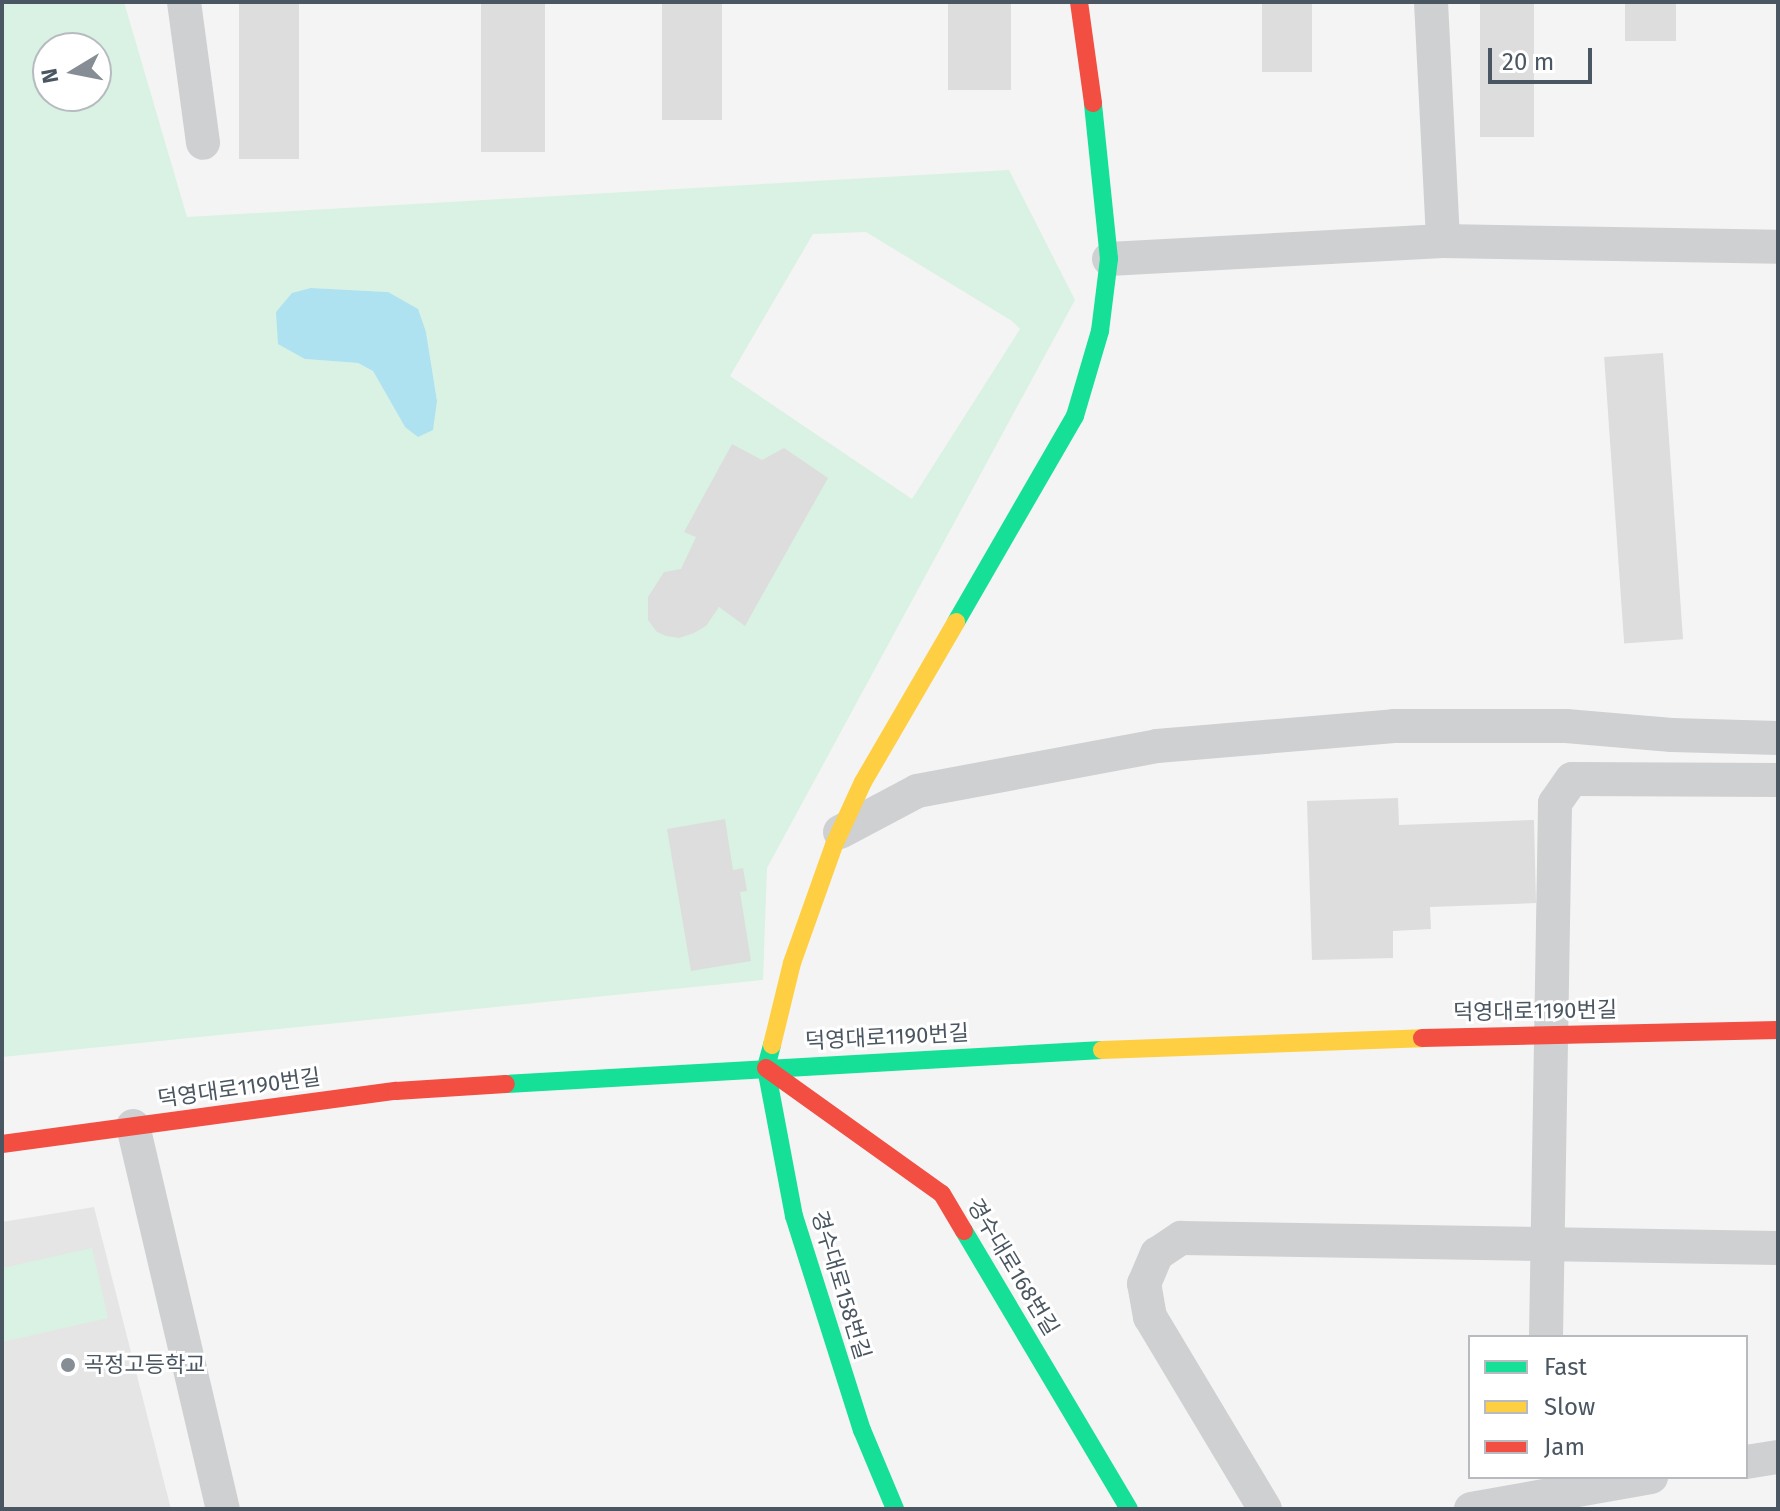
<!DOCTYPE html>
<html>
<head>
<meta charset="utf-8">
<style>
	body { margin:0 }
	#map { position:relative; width:1780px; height:1511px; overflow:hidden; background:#f4f4f4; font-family:"Fira Sans","Noto Sans KR",sans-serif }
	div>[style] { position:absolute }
	.education>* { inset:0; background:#e6e5e6 }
	.green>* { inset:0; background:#d9f2e3 }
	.water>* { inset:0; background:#aee2f0 }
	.building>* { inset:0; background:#ddddde; transform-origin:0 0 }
	.street>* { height:34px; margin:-17px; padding:0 17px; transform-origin:17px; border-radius:17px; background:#ced0d2 }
	.fast>* { height:18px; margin:-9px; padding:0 9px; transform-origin:9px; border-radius:9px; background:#16e098 }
	.slow>* { height:18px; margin:-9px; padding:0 9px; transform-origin:9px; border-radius:9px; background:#ffcf43 }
	.jam>* { height:18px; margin:-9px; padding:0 9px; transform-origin:9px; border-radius:9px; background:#f24e42 }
	.dots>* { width:22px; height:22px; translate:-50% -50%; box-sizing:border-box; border:4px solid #fff; border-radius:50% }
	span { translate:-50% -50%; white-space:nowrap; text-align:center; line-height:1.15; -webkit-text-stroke:6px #fff; paint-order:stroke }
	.street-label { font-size:22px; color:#4a5661 }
	.poi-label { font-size:22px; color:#4a5661 }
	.left { translate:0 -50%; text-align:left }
	.frame { position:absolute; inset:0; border:4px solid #4a5661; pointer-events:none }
	.legend { position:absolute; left:1468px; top:1335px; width:280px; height:144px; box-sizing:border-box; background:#fff; border:2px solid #b7bbc0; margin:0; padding:10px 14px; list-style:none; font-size:24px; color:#4a5661 }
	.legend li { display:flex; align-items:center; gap:16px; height:40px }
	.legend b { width:40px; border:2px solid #b7bbc0 }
	.north { position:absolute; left:32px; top:32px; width:80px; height:80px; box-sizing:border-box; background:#fff; border:2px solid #b7bbc0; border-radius:50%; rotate:260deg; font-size:22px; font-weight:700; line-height:32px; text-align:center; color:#4a5661 }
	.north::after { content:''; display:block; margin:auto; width:28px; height:36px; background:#868d94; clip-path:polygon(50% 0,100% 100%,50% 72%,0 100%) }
	.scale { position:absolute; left:1488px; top:48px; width:104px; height:36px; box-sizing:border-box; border:4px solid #4a5661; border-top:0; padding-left:10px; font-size:24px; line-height:28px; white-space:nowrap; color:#4a5661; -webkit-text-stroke:6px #fff; paint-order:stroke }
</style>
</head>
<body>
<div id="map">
	<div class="education">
		<i style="clip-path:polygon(94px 1207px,171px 1509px,2px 1509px,2px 1222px)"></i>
	</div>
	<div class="green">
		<i style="clip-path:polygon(evenodd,2px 2px,124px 2px,187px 217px,1009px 170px,1075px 300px,767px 868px,763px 980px,2px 1057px,2px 2px,48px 48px,96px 48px,96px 96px,48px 96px,48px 48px,2px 2px,866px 232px,1012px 321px,1020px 329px,912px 499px,730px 376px,813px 234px,866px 232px,2px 2px,311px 288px,387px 292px,426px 332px,437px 401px,405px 427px,373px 371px,358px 363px,305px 359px,311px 288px)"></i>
		<i style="clip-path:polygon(92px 1248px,108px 1318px,2px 1342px,2px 1268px)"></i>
	</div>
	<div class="water">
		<i style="clip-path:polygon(311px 288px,388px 292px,418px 309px,426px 332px,437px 401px,433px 430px,418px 437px,405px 427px,373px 371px,358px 363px,305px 359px,278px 344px,276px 312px,292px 293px)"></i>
	</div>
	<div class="building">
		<i style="left:239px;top:2px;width:60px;height:157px"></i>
		<i style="left:481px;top:2px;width:64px;height:150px"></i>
		<i style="left:662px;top:2px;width:60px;height:118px"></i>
		<i style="left:948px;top:2px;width:63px;height:88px"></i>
		<i style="left:1262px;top:2px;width:50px;height:70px"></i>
		<i style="left:1480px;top:2px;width:54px;height:135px"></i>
		<i style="left:1625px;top:2px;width:51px;height:39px"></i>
		<i style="left:1663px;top:353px;width:287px;height:59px;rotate:86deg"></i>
		<i style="clip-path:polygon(732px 444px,762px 460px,784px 448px,828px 478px,745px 626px,719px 607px,706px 626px,694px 633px,679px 638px,666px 636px,657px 632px,648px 620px,648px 597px,664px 572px,681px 569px,696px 537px,684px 532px)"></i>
		<i style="clip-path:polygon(1398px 798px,1399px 825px,1534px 820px,1536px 903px,1430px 907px,1431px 929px,1393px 931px,1393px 958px,1312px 960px,1307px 801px)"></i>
		<i style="clip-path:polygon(725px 819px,733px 870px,743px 868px,747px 891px,740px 892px,751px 961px,691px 971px,667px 829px)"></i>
	</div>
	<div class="street">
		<i style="left:184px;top:2px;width:142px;rotate:82.3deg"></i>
		<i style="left:1431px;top:2px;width:239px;rotate:87.1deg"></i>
		<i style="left:1443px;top:241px;width:335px;rotate:1deg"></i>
		<i style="left:1109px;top:259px;width:334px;rotate:-3.1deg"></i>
		<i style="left:840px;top:832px;width:87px;rotate:-28deg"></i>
		<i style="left:917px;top:791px;width:244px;rotate:-10.6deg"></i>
		<i style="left:1157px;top:746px;width:238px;rotate:-4.8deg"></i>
		<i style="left:1394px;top:726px;width:172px"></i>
		<i style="left:1566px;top:726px;width:106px;rotate:4.9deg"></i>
		<i style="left:1672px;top:735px;width:106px;rotate:1.6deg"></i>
		<i style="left:133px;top:1126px;width:393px;rotate:76.8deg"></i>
		<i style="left:1546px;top:1337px;width:534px;rotate:-89.03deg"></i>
		<i style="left:1555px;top:803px;width:29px;rotate:-55deg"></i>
		<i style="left:1572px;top:779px;width:206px;rotate:0.3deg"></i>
		<i style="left:1746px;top:1462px;width:32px;rotate:-9deg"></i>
		<i style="left:1265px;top:1509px;width:224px;rotate:-120.9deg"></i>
		<i style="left:1150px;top:1317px;width:34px;rotate:-100deg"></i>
		<i style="left:1144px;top:1284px;width:33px;rotate:-67deg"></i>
		<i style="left:1157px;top:1254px;width:29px;rotate:-34deg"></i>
		<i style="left:1181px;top:1238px;width:597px;rotate:0.96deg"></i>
		<i style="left:1471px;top:1509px;width:183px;rotate:-10.1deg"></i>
	</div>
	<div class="fast">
		<i style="left:956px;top:622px;width:238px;rotate:-60deg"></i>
		<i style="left:1075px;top:416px;width:89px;rotate:-73.6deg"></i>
		<i style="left:1100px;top:331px;width:73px;rotate:-82.9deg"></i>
		<i style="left:1109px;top:259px;width:157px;rotate:-95.9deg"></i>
		<i style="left:772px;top:1045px;width:24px;rotate:105deg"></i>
		<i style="left:766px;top:1068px;width:151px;rotate:79.3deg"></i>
		<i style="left:794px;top:1216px;width:225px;rotate:72.4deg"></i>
		<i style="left:862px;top:1430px;width:86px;rotate:67.3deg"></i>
		<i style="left:506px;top:1084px;width:597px;rotate:-3.27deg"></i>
		<i style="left:964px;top:1231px;width:323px;rotate:59.3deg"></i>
	</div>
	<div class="slow">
		<i style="left:772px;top:1045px;width:84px;rotate:-76.3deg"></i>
		<i style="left:792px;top:963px;width:125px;rotate:-70.4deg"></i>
		<i style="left:834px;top:845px;width:69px;rotate:-65.3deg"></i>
		<i style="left:863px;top:782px;width:185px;rotate:-59.8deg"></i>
		<i style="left:1102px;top:1050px;width:320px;rotate:-2.1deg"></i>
	</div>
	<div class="jam">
		<i style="left:1079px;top:2px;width:102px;rotate:82.1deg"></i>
		<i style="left:1422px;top:1038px;width:356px;rotate:-1.3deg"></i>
		<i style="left:766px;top:1068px;width:216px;rotate:35.6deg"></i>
		<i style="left:942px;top:1194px;width:43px;rotate:59.3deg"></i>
		<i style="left:2px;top:1144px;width:398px;rotate:-7.7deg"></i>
		<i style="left:396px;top:1091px;width:110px;rotate:-3.6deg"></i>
	</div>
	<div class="dots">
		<i style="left:68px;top:1365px;background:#868d94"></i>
	</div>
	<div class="street-label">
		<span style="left:1535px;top:1011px;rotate:-1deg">덕영대로1190번길</span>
		<span style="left:887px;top:1037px;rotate:-3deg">덕영대로1190번길</span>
		<span style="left:239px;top:1088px;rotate:-8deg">덕영대로1190번길</span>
		<span style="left:1013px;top:1267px;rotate:59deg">경수대로168번길</span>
		<span style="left:841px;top:1285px;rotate:73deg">경수대로158번길</span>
	</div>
	<div class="poi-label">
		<span class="left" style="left:84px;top:1365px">곡정고등학교</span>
	</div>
	<div class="frame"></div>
	<ul class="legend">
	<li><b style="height:10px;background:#16e098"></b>Fast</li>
	<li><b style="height:10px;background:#ffcf43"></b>Slow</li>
	<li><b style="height:10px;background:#f24e42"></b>Jam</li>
	</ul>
	<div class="north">N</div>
	<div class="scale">20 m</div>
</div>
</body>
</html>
